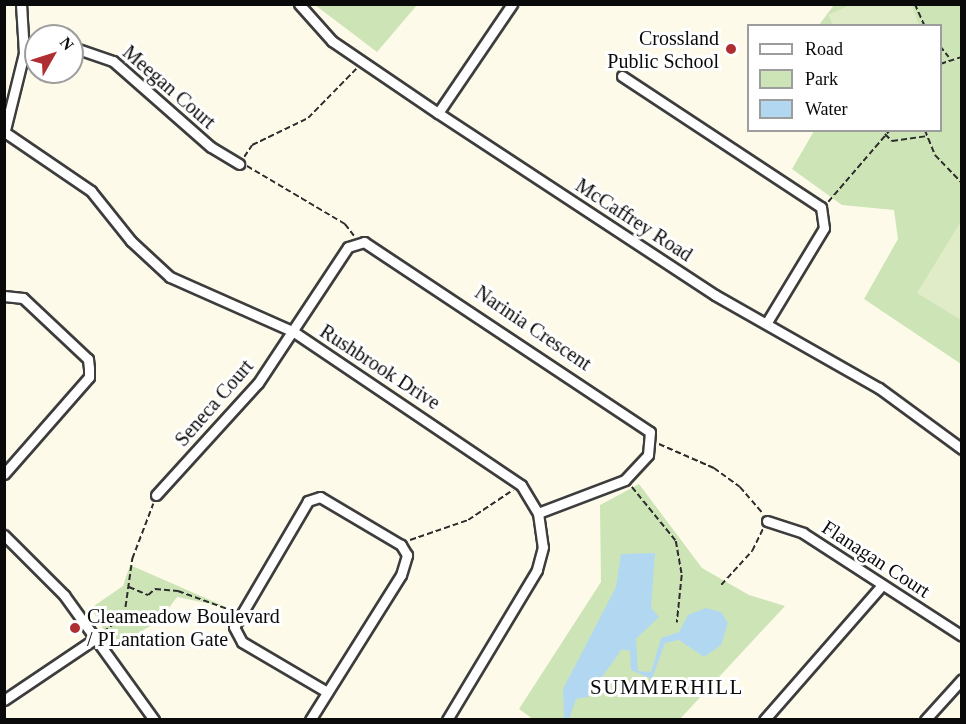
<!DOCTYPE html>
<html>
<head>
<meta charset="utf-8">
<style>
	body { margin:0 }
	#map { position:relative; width:966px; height:724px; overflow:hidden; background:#fdfae9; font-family:"Times New Roman",serif }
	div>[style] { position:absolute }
	.green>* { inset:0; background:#cde4b6 }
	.pitch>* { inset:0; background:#dfecc7 }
	.water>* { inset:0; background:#b2d8f1 }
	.path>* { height:1.5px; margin-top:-0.75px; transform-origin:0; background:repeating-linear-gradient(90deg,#2c2c2c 0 6px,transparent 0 9px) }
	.roads { filter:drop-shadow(2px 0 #3d3d3d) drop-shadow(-2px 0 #3d3d3d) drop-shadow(0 2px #3d3d3d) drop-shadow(0 -2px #3d3d3d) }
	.minor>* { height:9px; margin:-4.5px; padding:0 4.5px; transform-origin:4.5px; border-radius:4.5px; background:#fff }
	.dots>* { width:16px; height:16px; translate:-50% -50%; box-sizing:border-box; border:3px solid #fff; border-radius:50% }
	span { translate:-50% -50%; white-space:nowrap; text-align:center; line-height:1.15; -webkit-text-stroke:6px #fff; paint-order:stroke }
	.poi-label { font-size:20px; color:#0a0a0a }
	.right { translate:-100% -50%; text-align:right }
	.left { translate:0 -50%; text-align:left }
	.street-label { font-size:20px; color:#0a0a0a }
	.neighbourhood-label { font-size:21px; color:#0a0a0a; letter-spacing:1.5px }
	.frame { position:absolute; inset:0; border:6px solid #0a0a0a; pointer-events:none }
	.legend { position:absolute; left:747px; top:24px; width:195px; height:108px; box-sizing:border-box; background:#fff; border:2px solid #9d9d9d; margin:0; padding:8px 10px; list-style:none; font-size:18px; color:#0a0a0a }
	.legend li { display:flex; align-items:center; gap:12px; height:30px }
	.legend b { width:30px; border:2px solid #9d9d9d }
	.north { position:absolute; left:24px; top:24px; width:60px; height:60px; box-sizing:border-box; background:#fff; border:2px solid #9d9d9d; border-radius:50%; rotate:51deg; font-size:16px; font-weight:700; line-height:24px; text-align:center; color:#0a0a0a }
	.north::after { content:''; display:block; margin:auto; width:21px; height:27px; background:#ae2e32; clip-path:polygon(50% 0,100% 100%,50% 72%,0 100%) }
</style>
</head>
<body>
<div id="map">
	<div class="green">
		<i style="clip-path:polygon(315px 5px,417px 5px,377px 52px)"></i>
		<i style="clip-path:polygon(834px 5px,961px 5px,961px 364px,864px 299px,898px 239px,894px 210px,842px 205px,792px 169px,814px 131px,940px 130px,940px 26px,819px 25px)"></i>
		<i style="clip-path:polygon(639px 484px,702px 568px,749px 595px,785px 606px,680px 719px,533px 719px,519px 709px,601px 582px,600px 505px)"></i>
		<i style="clip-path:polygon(130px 565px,226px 607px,177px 597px,159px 621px,114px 647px,91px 608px,123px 586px)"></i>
	</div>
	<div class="pitch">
		<i style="clip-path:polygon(850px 5px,912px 5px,919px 25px,833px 25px,828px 15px)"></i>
		<i style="clip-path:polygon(960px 223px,962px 224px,961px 320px,917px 293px)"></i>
	</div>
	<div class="water">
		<i style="clip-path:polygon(655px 553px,651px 608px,659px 617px,636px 639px,638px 671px,651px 672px,661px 638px,679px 632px,688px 615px,706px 608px,721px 612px,728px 623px,721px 645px,704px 657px,679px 640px,665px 643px,652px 679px,631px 670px,630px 651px,622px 649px,588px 697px,576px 699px,569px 719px,564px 719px,563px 689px,616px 587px,621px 554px)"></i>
	</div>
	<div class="path">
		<i style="left:915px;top:4px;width:24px;rotate:66deg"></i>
		<i style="left:940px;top:46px;width:14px;rotate:51deg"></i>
		<i style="left:940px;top:64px;width:23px;rotate:-18deg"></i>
		<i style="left:925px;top:130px;width:27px;rotate:68deg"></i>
		<i style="left:935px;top:155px;width:39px;rotate:46deg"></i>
		<i style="left:885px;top:134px;width:10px;rotate:45deg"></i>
		<i style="left:892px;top:141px;width:35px;rotate:-8deg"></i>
		<i style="left:244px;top:157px;width:14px;rotate:-56deg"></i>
		<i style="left:252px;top:145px;width:62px;rotate:-25.7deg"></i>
		<i style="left:308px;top:118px;width:69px;rotate:-45.6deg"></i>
		<i style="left:247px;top:166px;width:114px;rotate:30.6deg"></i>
		<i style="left:345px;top:224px;width:16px;rotate:52deg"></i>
		<i style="left:828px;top:202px;width:95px;rotate:-49.3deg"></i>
		<i style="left:659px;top:444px;width:60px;rotate:23.6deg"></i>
		<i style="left:714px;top:468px;width:32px;rotate:36deg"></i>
		<i style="left:740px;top:487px;width:35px;rotate:49deg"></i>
		<i style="left:632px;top:487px;width:70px;rotate:50.8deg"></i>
		<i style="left:676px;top:541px;width:35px;rotate:80deg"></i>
		<i style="left:682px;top:575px;width:48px;rotate:95.9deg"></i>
		<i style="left:410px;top:540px;width:61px;rotate:-19deg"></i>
		<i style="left:468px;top:520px;width:54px;rotate:-33.7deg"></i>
		<i style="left:721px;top:585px;width:46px;rotate:-47.6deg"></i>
		<i style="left:752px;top:551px;width:25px;rotate:-64deg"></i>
		<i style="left:129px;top:587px;width:21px;rotate:23deg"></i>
		<i style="left:148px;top:595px;width:9px;rotate:-41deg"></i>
		<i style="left:155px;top:589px;width:23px;rotate:5deg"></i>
		<i style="left:178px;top:591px;width:59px;rotate:20deg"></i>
		<i style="left:103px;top:632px;width:26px;rotate:-37deg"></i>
		<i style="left:124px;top:616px;width:58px;rotate:-82deg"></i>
		<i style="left:132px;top:559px;width:59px;rotate:-69.1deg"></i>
	</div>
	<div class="roads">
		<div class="minor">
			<i style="left:299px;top:4px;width:50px;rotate:48.3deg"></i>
			<i style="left:332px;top:41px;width:128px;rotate:34.2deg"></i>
			<i style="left:438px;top:113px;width:331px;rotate:33.3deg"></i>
			<i style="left:715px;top:295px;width:189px;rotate:29.6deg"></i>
			<i style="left:879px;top:388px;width:103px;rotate:36.3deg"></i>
			<i style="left:72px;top:47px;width:43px;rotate:18.9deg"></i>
			<i style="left:113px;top:61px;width:130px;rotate:41.3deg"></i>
			<i style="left:211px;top:147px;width:33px;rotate:31deg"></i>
			<i style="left:24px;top:53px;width:12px;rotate:-14deg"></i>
			<i style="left:622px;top:76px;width:238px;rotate:33.4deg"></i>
			<i style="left:821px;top:207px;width:21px;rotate:82deg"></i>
			<i style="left:824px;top:228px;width:110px;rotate:121.2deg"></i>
			<i style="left:438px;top:113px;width:132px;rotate:-55.8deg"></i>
			<i style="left:6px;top:133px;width:103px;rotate:34.3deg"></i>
			<i style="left:91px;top:191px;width:64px;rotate:51.3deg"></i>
			<i style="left:131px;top:241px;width:53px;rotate:42.7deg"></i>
			<i style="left:170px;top:277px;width:136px;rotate:23.9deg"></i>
			<i style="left:294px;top:332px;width:274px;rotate:34deg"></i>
			<i style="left:521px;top:485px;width:33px;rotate:59deg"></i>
			<i style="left:538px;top:513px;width:34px;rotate:82deg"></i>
			<i style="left:543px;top:547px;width:24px;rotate:105deg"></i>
			<i style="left:537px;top:570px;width:175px;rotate:121deg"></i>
			<i style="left:4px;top:134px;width:83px;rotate:-76.1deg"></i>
			<i style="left:24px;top:53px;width:49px;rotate:-93.5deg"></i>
			<i style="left:4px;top:296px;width:19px;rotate:6deg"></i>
			<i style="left:23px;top:298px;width:89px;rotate:43.2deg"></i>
			<i style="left:88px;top:359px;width:9px;rotate:84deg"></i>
			<i style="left:89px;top:368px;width:9px;rotate:90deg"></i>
			<i style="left:89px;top:377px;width:129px;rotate:131.2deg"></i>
			<i style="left:156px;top:495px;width:151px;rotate:-47.7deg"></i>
			<i style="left:258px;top:383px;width:163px;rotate:-56.5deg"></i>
			<i style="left:348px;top:247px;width:17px;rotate:-17deg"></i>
			<i style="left:364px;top:242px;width:343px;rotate:33.6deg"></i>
			<i style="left:650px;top:432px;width:23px;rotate:95deg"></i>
			<i style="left:648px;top:455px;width:34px;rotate:133deg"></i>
			<i style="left:625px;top:480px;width:93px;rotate:159.2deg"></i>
			<i style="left:767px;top:521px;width:38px;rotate:18deg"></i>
			<i style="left:803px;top:533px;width:189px;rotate:32.9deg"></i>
			<i style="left:4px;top:535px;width:85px;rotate:45deg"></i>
			<i style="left:64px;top:595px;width:154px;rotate:54.2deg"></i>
			<i style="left:4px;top:700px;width:107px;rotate:-34deg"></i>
			<i style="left:310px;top:720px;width:171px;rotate:-57.9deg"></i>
			<i style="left:401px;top:575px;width:21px;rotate:-73deg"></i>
			<i style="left:407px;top:555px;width:12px;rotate:-121deg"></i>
			<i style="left:401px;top:545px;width:94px;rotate:-149.3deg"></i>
			<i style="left:320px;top:497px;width:13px;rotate:162deg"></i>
			<i style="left:308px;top:501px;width:146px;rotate:120.4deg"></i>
			<i style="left:234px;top:627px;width:17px;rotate:62deg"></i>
			<i style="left:242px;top:642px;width:99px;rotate:30.5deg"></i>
			<i style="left:764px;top:720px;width:179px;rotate:-48.8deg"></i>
			<i style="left:925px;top:720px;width:55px;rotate:-47.9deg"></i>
		</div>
	</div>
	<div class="dots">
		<i style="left:731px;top:49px;background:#ae2e32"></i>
		<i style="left:75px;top:628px;background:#ae2e32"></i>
	</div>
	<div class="poi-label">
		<span class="right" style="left:719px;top:50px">Crossland<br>Public School</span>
		<span class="left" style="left:87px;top:628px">Cleameadow Boulevard<br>/ PLantation Gate</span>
	</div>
	<div class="street-label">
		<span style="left:169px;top:87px;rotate:41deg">Meegan Court</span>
		<span style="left:634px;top:220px;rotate:33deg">McCaffrey Road</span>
		<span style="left:533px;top:328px;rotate:34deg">Narinia Crescent</span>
		<span style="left:380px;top:367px;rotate:33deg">Rushbrook Drive</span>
		<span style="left:214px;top:403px;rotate:-49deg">Seneca Court</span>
		<span style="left:876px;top:559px;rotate:33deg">Flanagan Court</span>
	</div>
	<div class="neighbourhood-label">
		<span style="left:667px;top:687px">SUMMERHILL</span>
	</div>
	<div class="frame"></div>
	<ul class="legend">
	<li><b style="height:8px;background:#fff"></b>Road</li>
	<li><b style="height:16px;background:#cde4b6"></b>Park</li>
	<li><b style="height:16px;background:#b2d8f1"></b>Water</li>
	</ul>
	<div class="north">N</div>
</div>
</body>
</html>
